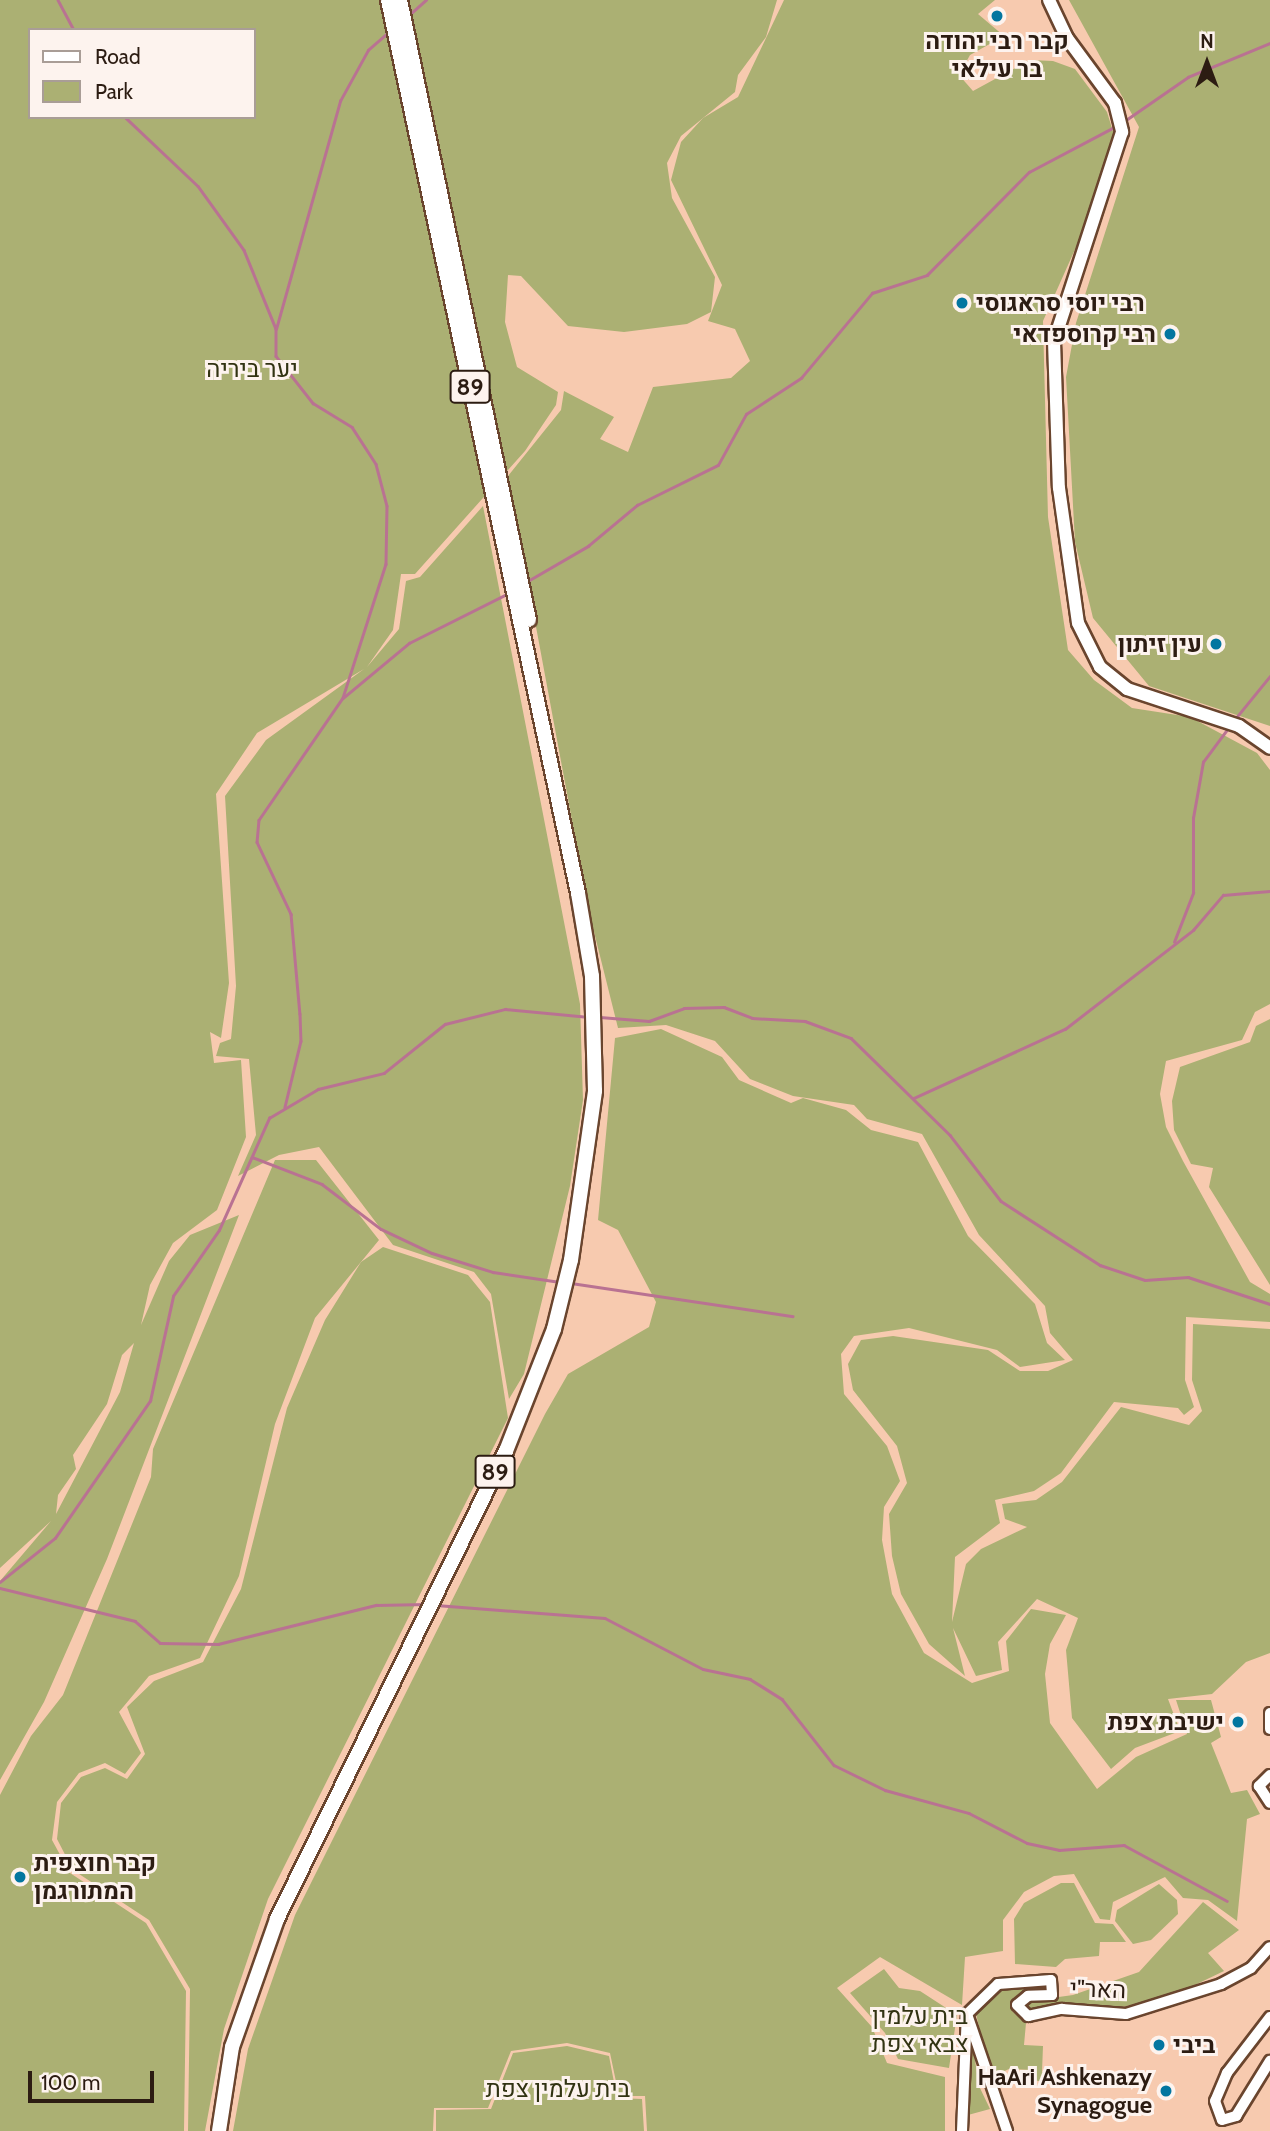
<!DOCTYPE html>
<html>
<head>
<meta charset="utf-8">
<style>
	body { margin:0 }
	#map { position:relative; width:1270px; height:2131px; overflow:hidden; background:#f7caaf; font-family:Cabin,Heebo,sans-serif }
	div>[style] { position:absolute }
	.green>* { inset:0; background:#abb073 }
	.stream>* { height:2.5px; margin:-1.25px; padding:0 1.25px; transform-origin:1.25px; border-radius:1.25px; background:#b97292 }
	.roads { filter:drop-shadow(2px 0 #6a452e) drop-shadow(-2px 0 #6a452e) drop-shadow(0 2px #6a452e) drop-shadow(0 -2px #6a452e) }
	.minor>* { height:10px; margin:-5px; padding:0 5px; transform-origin:5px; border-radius:5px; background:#fff }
	.major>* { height:12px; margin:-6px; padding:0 6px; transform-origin:6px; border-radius:6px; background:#fff }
	.highway>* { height:14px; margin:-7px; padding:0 7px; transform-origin:7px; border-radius:7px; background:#fff }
	.dots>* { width:19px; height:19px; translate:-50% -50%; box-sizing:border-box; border:4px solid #fdf3ee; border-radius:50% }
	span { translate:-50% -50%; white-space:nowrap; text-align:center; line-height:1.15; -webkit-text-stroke:6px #fdf3ee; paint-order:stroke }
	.shield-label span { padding:2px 5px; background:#fdf3ee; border:2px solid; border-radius:5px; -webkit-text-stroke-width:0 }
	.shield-label { font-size:23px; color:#2c1c12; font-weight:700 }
	.poi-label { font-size:24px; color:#2c1c12; font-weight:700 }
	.left { translate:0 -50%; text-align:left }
	.right { translate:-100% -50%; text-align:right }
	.park-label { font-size:24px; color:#313312 }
	.street-label { font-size:24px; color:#2c1c12 }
	.legend { position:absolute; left:28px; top:28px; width:228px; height:91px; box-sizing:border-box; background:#fdf3ee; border:2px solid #a99d96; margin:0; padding:9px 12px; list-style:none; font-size:21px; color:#2c1c12 }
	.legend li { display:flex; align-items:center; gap:14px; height:35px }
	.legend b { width:35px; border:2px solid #a99d96 }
	.north { position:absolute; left:1172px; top:28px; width:70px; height:70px; -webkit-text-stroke:5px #fdf3ee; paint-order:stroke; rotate:0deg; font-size:19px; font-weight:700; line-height:28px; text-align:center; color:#2c1c12 }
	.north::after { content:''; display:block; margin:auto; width:24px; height:32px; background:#2c1c12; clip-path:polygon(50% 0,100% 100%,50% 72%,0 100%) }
	.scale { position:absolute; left:28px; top:2071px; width:126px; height:32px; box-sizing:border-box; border:4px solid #2c1c12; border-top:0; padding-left:9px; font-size:21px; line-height:24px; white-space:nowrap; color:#2c1c12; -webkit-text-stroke:5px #fdf3ee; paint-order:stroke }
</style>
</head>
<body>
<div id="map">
	<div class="green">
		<i style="clip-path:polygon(evenodd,0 0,777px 0,766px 37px,738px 75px,735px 92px,681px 136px,667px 163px,672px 198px,715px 277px,711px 312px,687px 324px,624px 332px,568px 326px,521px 276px,508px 275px,505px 322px,517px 367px,558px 392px,556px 405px,525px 451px,415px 574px,401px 574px,393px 630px,367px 667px,399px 629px,406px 581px,420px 577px,483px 506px,580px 1004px,583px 1100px,570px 1186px,524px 1374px,509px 1399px,491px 1294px,474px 1272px,393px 1245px,319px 1147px,279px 1155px,238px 1176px,256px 1135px,249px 1059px,216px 1056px,220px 1043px,231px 1039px,236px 986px,225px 796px,266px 740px,364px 669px,257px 733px,216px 794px,229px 983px,221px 1038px,210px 1032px,214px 1063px,241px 1060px,246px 1137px,217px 1210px,173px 1243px,150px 1285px,141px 1325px,169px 1261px,190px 1235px,239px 1215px,107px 1559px,44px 1702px,0 1780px,0 1581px,51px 1521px,0 1568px,0 0,30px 30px,254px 30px,254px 117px,30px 117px,30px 30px,0 0,134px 1343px,120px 1392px,56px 1514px,58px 1495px,76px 1469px,73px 1455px,107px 1404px,122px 1355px,134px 1343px)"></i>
		<i style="clip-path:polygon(784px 0,995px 0,978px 14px,1004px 36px,970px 55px,959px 75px,973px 91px,1030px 60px,1053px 61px,1075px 69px,1107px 112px,1115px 138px,1102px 189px,1043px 321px,1048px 517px,1068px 650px,1094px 680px,1132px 708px,1190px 717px,1257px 753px,1270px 770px,1270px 1004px,1255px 1012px,1242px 1040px,1166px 1061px,1160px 1094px,1166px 1127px,1183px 1161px,1250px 1282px,1270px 1294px,1270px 1322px,1186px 1317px,1185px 1380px,1194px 1407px,1184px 1415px,1178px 1408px,1114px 1402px,1061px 1473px,1034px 1491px,995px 1500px,1000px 1523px,955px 1557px,952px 1622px,966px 1564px,981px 1549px,1027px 1527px,1005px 1519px,1002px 1504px,1036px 1500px,1062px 1482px,1121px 1407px,1189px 1425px,1202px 1411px,1192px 1380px,1193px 1324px,1270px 1329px,1270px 1653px,1246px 1662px,1212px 1694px,1168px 1699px,1180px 1731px,1135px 1748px,1111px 1769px,1072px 1718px,1066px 1650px,1078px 1618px,1037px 1599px,998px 1642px,1002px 1670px,976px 1676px,953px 1628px,965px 1676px,929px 1644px,901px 1594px,892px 1556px,889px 1514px,907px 1483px,897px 1446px,853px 1390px,848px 1364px,861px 1340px,893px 1336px,988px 1350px,1020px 1371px,1048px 1371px,1073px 1360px,1050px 1333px,1045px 1306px,979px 1235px,922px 1134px,867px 1119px,854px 1105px,793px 1096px,750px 1079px,715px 1041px,666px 1025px,618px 1028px,589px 912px,508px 476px,561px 410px,564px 391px,614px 417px,600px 439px,628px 452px,653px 387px,731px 378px,750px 361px,735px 329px,708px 321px,722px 285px,671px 180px,681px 142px,703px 118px,738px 97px)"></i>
		<i style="clip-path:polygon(1069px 0,1270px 0,1270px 726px,1149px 686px,1093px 618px,1075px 542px,1066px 377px,1076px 323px,1139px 127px)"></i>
		<i style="clip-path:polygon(1270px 1019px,1270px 1285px,1209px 1187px,1213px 1168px,1191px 1164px,1174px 1130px,1172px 1101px,1180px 1067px,1250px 1042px,1256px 1026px)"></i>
		<i style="clip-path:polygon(661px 1029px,722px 1057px,739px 1080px,791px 1103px,803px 1098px,846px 1110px,871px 1130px,918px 1142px,968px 1236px,1035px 1304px,1047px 1343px,1065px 1360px,1020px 1367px,997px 1350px,909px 1328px,854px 1336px,841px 1354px,844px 1394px,887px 1446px,900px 1481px,884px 1507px,882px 1540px,892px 1594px,924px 1653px,972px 1683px,1009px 1671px,1006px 1641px,1031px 1609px,1066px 1615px,1050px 1644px,1045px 1674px,1050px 1723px,1097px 1789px,1136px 1757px,1187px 1734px,1176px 1700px,1211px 1700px,1221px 1737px,1211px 1743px,1231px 1793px,1247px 1790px,1260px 1814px,1247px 1819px,1237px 1921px,1208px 1900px,1183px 1898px,1165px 1877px,1113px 1902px,1110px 1920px,1100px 1919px,1074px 1874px,1054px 1876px,1024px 1892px,1003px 1920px,1003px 1951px,965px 1957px,962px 2005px,880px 1957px,837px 1988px,872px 2027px,887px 2063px,945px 2077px,945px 2131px,647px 2131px,645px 2096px,619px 2096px,610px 2053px,567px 2043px,511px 2051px,488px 2108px,434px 2108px,433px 2131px,233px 2131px,248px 2049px,295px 1915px,545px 1414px,568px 1374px,649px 1327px,656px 1302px,618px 1230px,598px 1220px,615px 1038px)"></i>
		<i style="clip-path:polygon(275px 1160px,316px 1160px,379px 1240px,315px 1318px,275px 1424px,239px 1576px,200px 1658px,149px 1676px,119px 1712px,141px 1753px,125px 1774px,105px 1763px,79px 1773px,57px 1802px,52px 1840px,70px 1873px,146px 1923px,186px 1991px,184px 2131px,0 2131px,0 1795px,31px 1736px,63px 1695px,151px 1477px,153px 1449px)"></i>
		<i style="clip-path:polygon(383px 1247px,468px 1275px,490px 1302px,508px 1418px,268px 1899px,224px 2029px,205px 2131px,188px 2131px,190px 1989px,149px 1920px,73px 1870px,57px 1839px,61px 1803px,81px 1777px,105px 1768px,127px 1779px,145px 1754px,127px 1707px,154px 1681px,203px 1662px,241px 1589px,287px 1408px,325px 1320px,361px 1262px)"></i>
		<i style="clip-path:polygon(1061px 1883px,1074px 1883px,1095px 1923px,1113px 1924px,1126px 1942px,1100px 1942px,1099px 1956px,1065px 1959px,1056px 1967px,1015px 1964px,1014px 1919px,1024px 1903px)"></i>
		<i style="clip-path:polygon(1159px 1884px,1177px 1900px,1178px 1914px,1151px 1940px,1133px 1944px,1115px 1921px,1117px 1910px)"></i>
		<i style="clip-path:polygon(1203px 1902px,1239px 1930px,1208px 1953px,1224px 1971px,1172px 1996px,1113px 2009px,1064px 2003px,1027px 2012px,1023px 2002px,1073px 1995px,1139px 1972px)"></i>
		<i style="clip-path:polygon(884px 1969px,899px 1988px,920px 1991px,957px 2015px,949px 2068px,898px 2059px,885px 2033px,850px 1993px)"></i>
		<i style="clip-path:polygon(1044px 1982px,1046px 1992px,1016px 1996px,1012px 2011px,1026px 2023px,1024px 2045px,1043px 2046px,1042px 2072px,1075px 2077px,1073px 2086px,1032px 2080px,1032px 2070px,1009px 2069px,991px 2077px,976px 2014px,981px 2005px,1009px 1984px)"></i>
		<i style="clip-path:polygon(970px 2028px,979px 2086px,990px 2109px,968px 2115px)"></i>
		<i style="clip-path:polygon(567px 2046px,609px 2056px,617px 2098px,642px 2099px,644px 2131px,436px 2131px,436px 2110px,491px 2109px,513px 2053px)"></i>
	</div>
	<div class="stream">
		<i style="left:58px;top:0;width:34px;rotate:62deg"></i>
		<i style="left:408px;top:16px;width:24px;rotate:-42deg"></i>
		<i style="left:125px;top:117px;width:100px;rotate:43.4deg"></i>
		<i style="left:198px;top:186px;width:79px;rotate:54.3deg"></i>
		<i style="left:244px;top:250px;width:85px;rotate:67.9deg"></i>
		<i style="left:276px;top:329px;width:27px;rotate:90deg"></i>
		<i style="left:276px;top:356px;width:60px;rotate:51.8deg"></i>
		<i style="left:313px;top:403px;width:46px;rotate:31.6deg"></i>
		<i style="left:352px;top:427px;width:44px;rotate:57deg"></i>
		<i style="left:376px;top:464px;width:43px;rotate:75.3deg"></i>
		<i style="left:387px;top:506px;width:58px;rotate:91deg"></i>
		<i style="left:386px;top:564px;width:141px;rotate:107.8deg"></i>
		<i style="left:343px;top:698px;width:148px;rotate:124.5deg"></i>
		<i style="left:259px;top:820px;width:22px;rotate:95deg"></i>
		<i style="left:257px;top:842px;width:80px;rotate:64.7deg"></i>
		<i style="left:291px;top:914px;width:100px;rotate:84.9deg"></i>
		<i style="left:300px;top:1014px;width:27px;rotate:88deg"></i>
		<i style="left:301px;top:1041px;width:68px;rotate:103.6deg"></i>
		<i style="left:1123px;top:122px;width:79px;rotate:-34.7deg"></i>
		<i style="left:1188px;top:77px;width:89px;rotate:-22.5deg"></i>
		<i style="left:276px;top:329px;width:237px;rotate:-74.3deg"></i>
		<i style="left:340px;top:101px;width:58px;rotate:-61.2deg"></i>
		<i style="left:368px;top:50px;width:28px;rotate:-41deg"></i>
		<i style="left:526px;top:582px;width:72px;rotate:-30.1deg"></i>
		<i style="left:588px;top:546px;width:64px;rotate:-39.9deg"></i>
		<i style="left:637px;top:505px;width:90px;rotate:-26.3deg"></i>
		<i style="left:718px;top:465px;width:58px;rotate:-61.2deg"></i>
		<i style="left:746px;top:414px;width:66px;rotate:-33.2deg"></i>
		<i style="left:801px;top:378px;width:111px;rotate:-50.1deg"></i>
		<i style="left:872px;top:293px;width:58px;rotate:-18.1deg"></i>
		<i style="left:927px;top:275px;width:145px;rotate:-45.3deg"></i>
		<i style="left:1029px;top:172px;width:101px;rotate:-27.8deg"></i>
		<i style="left:343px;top:698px;width:86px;rotate:-39.8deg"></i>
		<i style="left:409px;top:643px;width:112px;rotate:-26.6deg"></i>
		<i style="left:1235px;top:719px;width:55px;rotate:-50.9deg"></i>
		<i style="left:1174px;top:942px;width:53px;rotate:-68.8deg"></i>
		<i style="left:1193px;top:893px;width:75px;rotate:-90deg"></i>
		<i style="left:1193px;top:818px;width:57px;rotate:-79.9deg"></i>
		<i style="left:1203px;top:762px;width:44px;rotate:-53.4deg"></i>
		<i style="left:600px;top:1017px;width:49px;rotate:4.7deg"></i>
		<i style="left:649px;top:1021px;width:37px;rotate:-20deg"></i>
		<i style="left:684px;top:1008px;width:40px;rotate:-1.4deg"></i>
		<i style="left:724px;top:1007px;width:30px;rotate:21deg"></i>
		<i style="left:752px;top:1018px;width:53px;rotate:3.2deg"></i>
		<i style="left:805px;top:1021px;width:49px;rotate:20.3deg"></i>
		<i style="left:851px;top:1038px;width:139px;rotate:44.4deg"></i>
		<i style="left:950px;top:1135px;width:83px;rotate:52.3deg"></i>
		<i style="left:1001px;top:1201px;width:118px;rotate:32.9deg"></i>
		<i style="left:1100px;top:1265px;width:47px;rotate:18.4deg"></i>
		<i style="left:1145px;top:1280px;width:43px;rotate:-4deg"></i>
		<i style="left:1188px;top:1277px;width:86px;rotate:18.2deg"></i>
		<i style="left:914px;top:1098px;width:166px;rotate:-24.6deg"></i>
		<i style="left:1065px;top:1029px;width:162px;rotate:-37.7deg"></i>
		<i style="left:1193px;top:930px;width:46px;rotate:-49.4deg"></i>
		<i style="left:1223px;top:895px;width:47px;rotate:-4.9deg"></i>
		<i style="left:252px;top:1157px;width:75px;rotate:21.1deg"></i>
		<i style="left:322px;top:1184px;width:74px;rotate:37.3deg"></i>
		<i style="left:381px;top:1229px;width:56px;rotate:25.2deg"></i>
		<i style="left:432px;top:1253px;width:64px;rotate:17.3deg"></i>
		<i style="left:493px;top:1272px;width:69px;rotate:8.4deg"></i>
		<i style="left:571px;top:1283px;width:224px;rotate:8.5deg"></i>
		<i style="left:0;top:1582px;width:70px;rotate:-38.7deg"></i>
		<i style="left:55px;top:1538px;width:167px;rotate:-55.3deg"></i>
		<i style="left:150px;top:1401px;width:107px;rotate:-77.6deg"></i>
		<i style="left:173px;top:1296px;width:80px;rotate:-55.1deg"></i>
		<i style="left:219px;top:1230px;width:123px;rotate:-65.9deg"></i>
		<i style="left:269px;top:1118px;width:57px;rotate:-30.6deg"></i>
		<i style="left:318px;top:1089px;width:68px;rotate:-13.6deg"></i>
		<i style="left:384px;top:1073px;width:78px;rotate:-38.8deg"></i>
		<i style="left:445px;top:1024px;width:62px;rotate:-14deg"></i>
		<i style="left:505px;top:1009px;width:84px;rotate:5.4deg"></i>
		<i style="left:0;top:1588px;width:139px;rotate:13.7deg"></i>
		<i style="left:135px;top:1621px;width:33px;rotate:41deg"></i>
		<i style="left:160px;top:1643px;width:58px;rotate:1deg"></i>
		<i style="left:218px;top:1644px;width:163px;rotate:-13.9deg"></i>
		<i style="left:376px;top:1605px;width:50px;rotate:-1.1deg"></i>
		<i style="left:436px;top:1605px;width:169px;rotate:4.4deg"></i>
		<i style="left:605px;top:1618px;width:110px;rotate:27.5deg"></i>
		<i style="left:703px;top:1669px;width:48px;rotate:12deg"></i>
		<i style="left:750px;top:1679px;width:38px;rotate:32deg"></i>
		<i style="left:782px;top:1699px;width:84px;rotate:51.8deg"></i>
		<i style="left:834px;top:1765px;width:57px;rotate:26.1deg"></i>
		<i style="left:885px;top:1790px;width:87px;rotate:15.3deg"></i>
		<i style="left:969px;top:1813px;width:65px;rotate:27.3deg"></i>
		<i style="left:1027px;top:1843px;width:33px;rotate:12deg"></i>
		<i style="left:1059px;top:1850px;width:65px;rotate:-4.4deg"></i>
		<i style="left:1124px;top:1845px;width:117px;rotate:28.5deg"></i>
	</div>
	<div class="roads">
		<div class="minor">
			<i style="left:1270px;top:1713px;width:16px;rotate:90deg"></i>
			<i style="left:1270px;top:1775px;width:16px;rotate:135deg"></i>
			<i style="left:1259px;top:1786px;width:20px;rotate:57deg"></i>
			<i style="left:967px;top:2014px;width:124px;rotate:71.1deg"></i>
			<i style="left:1270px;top:2017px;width:71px;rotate:127.5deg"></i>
			<i style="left:1227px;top:2073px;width:30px;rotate:113deg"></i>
			<i style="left:1215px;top:2101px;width:20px;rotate:70deg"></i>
			<i style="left:1222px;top:2120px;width:15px;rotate:-16deg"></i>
			<i style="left:1236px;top:2116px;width:65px;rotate:-58.3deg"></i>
			<i style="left:962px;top:2131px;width:117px;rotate:-87.6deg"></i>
			<i style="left:967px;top:2014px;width:43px;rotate:-44.1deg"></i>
			<i style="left:998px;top:1984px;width:53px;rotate:-4.3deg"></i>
			<i style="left:1051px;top:1980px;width:15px;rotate:86deg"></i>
			<i style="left:1052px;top:1995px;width:24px;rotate:178deg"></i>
			<i style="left:1028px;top:1996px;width:14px;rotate:141deg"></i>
			<i style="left:1017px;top:2005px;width:16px;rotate:45deg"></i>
			<i style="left:1028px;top:2016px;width:35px;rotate:-12deg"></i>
			<i style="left:1062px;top:2009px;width:64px;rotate:4.5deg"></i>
			<i style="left:1126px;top:2014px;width:100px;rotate:-17.5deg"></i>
			<i style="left:1221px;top:1984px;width:34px;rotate:-28deg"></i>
			<i style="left:1251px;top:1968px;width:28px;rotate:-48deg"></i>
		</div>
		<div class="major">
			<i style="left:1049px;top:0;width:42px;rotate:64.7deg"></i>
			<i style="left:1067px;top:38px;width:81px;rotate:53.6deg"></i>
			<i style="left:1115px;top:103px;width:30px;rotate:76deg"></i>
			<i style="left:1122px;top:132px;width:220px;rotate:108deg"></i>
			<i style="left:1054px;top:341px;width:147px;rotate:88.1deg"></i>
			<i style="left:1059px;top:488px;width:136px;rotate:82deg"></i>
			<i style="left:1078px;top:623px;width:49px;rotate:63.4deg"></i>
			<i style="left:1100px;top:667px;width:35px;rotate:39deg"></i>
			<i style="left:1127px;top:689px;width:118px;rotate:18.3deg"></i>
			<i style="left:1239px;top:726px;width:38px;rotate:35deg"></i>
		</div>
		<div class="highway">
			<i style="left:400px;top:0;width:633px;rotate:78.25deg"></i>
			<i style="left:219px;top:2131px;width:85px;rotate:-81.2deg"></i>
			<i style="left:232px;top:2047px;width:136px;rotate:-70.6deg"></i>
			<i style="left:277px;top:1919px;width:521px;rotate:-63.93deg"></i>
			<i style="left:506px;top:1451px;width:131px;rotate:-68.5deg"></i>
			<i style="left:554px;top:1329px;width:71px;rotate:-76.2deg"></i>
			<i style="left:571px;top:1260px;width:171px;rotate:-81.9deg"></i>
			<i style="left:595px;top:1091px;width:115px;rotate:-91.5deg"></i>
			<i style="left:592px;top:976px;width:84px;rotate:-99.6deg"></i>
			<i style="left:578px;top:893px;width:913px;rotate:-102.01deg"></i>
		</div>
	</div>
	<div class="dots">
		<i style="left:997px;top:16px;background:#0376a0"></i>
		<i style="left:962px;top:303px;background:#0376a0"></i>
		<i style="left:1170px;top:334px;background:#0376a0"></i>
		<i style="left:1216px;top:644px;background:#0376a0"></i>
		<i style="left:1238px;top:1722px;background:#0376a0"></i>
		<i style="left:20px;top:1877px;background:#0376a0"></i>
		<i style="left:1159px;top:2045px;background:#0376a0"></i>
		<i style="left:1166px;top:2091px;background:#0376a0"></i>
	</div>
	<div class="shield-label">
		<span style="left:470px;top:387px">89</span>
		<span style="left:495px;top:1472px">89</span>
	</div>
	<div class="poi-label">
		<span style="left:997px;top:55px">קבר רבי יהודה<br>בר עילאי</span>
		<span class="left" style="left:976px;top:303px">רבי יוסי סראגוסי</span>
		<span class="right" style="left:1156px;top:334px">רבי קרוספדאי</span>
		<span class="right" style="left:1202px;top:644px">עין זיתון</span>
		<span class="right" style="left:1224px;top:1722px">ישיבת צפת</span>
		<span class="left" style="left:34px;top:1877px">קבר חוצפית<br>המתורגמן</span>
		<span class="left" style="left:1173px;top:2045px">ביבי</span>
		<span class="right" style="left:1152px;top:2091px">HaAri Ashkenazy<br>Synagogue</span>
	</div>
	<div class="park-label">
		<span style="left:252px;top:369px">יער ביריה</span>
		<span style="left:920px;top:2030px">בית עלמין<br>צבאי צפת</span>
		<span style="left:558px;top:2089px">בית עלמין צפת</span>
	</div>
	<div class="street-label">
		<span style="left:1098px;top:1989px;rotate:2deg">האר"י</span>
	</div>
	<ul class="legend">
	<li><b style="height:9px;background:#fff"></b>Road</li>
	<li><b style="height:19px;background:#abb073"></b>Park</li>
	</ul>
	<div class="north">N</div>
	<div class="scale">100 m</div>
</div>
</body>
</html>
